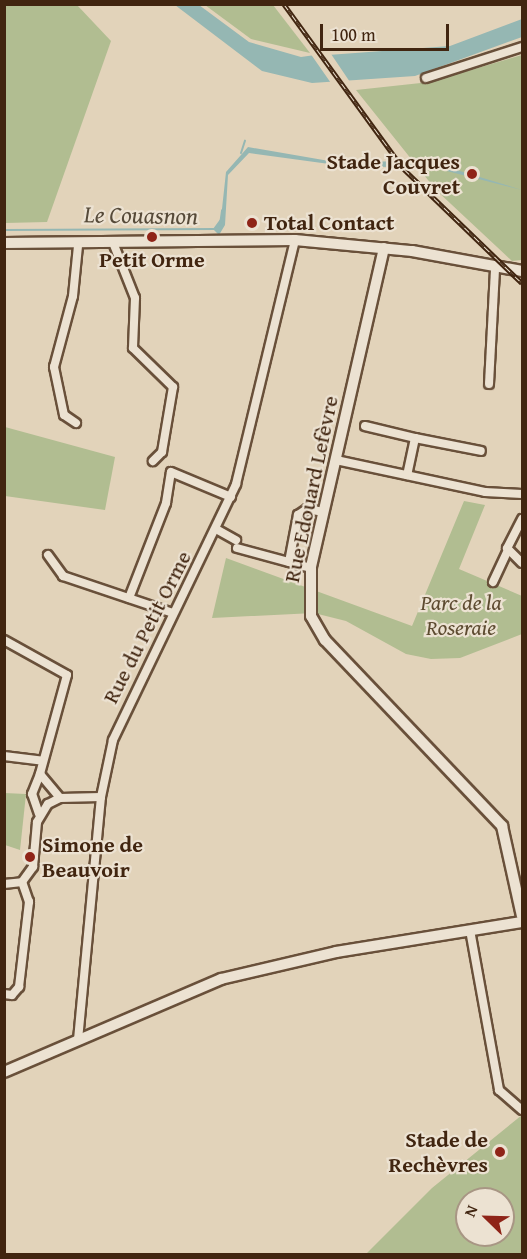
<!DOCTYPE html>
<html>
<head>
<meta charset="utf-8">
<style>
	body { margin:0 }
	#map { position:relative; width:527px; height:1259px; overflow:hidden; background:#e2d3ba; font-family:"Gentium Book Plus",serif }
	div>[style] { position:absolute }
	.green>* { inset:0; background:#b1bd91 }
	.water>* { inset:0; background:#95b7b3 }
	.pier>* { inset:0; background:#e2d3ba }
	.stream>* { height:2px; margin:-1px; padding:0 1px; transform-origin:1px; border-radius:1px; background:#95b7b3 }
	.roads { filter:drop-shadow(2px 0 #69503a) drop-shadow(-2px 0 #69503a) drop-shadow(0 2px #69503a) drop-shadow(0 -2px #69503a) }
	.street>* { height:8px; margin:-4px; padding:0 4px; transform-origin:4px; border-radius:4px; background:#ece2d2 }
	.secondary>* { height:10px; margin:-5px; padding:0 5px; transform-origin:5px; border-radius:5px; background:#ece2d2 }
	.rail>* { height:4.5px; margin-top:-2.25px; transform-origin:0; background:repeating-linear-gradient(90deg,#ece2d2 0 7px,#412510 0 14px); box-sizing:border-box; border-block:2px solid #412510 }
	.dots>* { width:16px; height:16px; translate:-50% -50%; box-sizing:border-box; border:3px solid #ece2d2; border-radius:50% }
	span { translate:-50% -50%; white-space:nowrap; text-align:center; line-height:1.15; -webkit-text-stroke:4.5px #ece2d2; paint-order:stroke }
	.poi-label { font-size:22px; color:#412510; font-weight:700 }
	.right { translate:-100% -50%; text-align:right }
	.left { translate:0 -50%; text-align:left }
	.street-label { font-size:22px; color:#412510 }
	.park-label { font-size:22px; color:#5d4b30; font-style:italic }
	.water-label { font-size:24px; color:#564a39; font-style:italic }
	.frame { position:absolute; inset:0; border:6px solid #412510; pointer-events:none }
	.north { position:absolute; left:455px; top:1187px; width:60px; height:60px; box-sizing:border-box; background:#ece2d2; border:2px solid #a89684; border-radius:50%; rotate:293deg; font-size:16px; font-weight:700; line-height:24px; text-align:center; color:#412510 }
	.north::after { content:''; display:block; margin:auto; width:21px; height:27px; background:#8f2418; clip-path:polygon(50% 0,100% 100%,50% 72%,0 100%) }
	.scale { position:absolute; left:320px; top:24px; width:129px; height:27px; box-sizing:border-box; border:3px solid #412510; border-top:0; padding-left:8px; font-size:18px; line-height:21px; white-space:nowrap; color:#412510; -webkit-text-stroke:4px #ece2d2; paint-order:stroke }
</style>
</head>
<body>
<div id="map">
	<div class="green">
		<i style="clip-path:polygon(4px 5px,77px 5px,111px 41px,47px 222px,5px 223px)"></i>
		<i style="clip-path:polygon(205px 5px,273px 5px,310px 53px,251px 39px)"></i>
		<i style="clip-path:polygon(522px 55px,522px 260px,512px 261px,436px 190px,356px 90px,430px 82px)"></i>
		<i style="clip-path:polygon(5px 427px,115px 457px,105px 510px,5px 496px)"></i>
		<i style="clip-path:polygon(464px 501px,485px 505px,459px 569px,522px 596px,522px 634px,460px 658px,431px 659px,406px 654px,346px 621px,314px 613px,212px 618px,226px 558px,412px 626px)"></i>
		<i style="clip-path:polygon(4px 793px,26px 794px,20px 850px,5px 845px)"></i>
		<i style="clip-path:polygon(evenodd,522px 1115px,522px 1254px,366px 1254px,432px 1188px,522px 1115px,467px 1199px,503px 1199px,503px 1235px,467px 1235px,467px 1199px)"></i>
	</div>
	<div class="water">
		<i style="clip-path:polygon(175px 5px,199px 5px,249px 42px,301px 57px,315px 55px,320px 63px,332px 62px,328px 55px,450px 46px,522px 19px,522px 37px,415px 76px,312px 83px,262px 71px)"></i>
		<i style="clip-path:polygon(248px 147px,335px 162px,427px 161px,522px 190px,435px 168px,344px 166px,249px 153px,228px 175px,225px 225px,219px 235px,213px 229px,221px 218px,226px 172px)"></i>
	</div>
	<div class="pier">
		<i style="clip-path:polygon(329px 51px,352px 85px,333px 86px,310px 53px,327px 59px)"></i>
	</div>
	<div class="stream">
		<i style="left:241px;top:153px;width:13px;rotate:-72deg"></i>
		<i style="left:220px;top:225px;width:15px;rotate:-82deg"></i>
		<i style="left:4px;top:230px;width:213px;rotate:-0.3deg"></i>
	</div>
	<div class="roads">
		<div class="street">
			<i style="left:426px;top:78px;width:101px;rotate:-17.9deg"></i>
			<i style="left:114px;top:245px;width:57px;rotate:68.4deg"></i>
			<i style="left:135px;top:298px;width:50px;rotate:92.3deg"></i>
			<i style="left:133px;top:348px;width:56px;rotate:44.3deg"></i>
			<i style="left:173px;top:387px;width:66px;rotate:99.6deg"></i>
			<i style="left:162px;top:452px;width:13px;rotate:135deg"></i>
			<i style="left:489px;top:384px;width:116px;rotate:-87deg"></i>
			<i style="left:76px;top:423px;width:14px;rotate:-146deg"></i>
			<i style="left:64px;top:415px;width:49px;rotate:-101.8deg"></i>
			<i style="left:54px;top:367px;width:73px;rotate:-75deg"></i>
			<i style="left:73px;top:296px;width:50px;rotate:-84.3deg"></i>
			<i style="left:365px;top:426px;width:51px;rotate:13.5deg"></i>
			<i style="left:415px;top:438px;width:38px;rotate:102deg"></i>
			<i style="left:415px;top:438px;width:67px;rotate:11.1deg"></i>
			<i style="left:336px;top:460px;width:152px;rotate:12.1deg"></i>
			<i style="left:485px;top:492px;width:37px;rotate:3deg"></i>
			<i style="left:522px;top:519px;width:33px;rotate:117deg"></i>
			<i style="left:507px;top:548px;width:21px;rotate:45deg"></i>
			<i style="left:216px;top:529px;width:23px;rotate:29deg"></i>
			<i style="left:237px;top:548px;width:77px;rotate:15.1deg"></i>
			<i style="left:48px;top:555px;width:26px;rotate:54deg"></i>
			<i style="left:63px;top:576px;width:116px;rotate:18.6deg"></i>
			<i style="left:289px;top:562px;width:48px;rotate:-79.2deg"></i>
			<i style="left:298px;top:515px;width:11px;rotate:-34deg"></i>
			<i style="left:307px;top:509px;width:17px;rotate:10deg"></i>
			<i style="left:493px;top:582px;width:33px;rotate:-65deg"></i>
			<i style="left:129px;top:598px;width:102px;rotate:-68.7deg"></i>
			<i style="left:166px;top:503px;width:31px;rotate:-81deg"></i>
			<i style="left:171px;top:472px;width:65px;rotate:22.6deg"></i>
			<i style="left:4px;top:640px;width:72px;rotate:29.1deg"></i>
			<i style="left:67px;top:675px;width:103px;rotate:105.3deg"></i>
			<i style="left:40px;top:774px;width:31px;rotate:50deg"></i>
			<i style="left:4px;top:756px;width:39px;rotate:7deg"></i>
			<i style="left:39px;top:814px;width:21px;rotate:-109deg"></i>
			<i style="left:32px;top:794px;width:22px;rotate:-68deg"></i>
			<i style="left:4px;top:884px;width:18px;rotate:-6deg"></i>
			<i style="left:22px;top:882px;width:19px;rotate:-54deg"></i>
			<i style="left:33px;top:867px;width:45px;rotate:-84.9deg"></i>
			<i style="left:37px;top:822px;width:21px;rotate:-59deg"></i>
			<i style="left:48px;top:804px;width:13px;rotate:-27deg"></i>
			<i style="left:60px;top:798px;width:41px;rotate:-1.4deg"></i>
			<i style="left:470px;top:930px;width:163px;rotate:79.7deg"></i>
			<i style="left:499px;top:1090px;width:30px;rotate:41deg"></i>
			<i style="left:4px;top:994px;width:8px;rotate:7deg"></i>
			<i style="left:12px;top:995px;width:11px;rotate:-49deg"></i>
			<i style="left:19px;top:987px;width:86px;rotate:-83.3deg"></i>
			<i style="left:29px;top:902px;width:21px;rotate:-109deg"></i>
			<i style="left:78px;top:1040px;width:244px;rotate:-84.6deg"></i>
			<i style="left:101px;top:797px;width:58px;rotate:-78.1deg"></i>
			<i style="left:113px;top:740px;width:284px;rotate:-64.3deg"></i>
			<i style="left:236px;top:484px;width:251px;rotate:-76.4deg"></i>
		</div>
		<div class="secondary">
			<i style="left:4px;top:243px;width:291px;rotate:-0.6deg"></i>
			<i style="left:295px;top:240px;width:118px;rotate:5.4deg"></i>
			<i style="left:412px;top:251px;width:112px;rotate:10.3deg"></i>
			<i style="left:384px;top:248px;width:328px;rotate:102.9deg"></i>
			<i style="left:311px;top:568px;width:48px;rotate:90deg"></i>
			<i style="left:311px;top:616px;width:28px;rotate:60deg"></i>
			<i style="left:325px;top:640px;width:257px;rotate:46.4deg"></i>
			<i style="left:502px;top:826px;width:92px;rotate:77.5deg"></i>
			<i style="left:4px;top:1072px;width:236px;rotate:-23.2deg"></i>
			<i style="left:221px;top:979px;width:118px;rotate:-13.2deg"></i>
			<i style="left:336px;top:952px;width:188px;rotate:-9.2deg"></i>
		</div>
	</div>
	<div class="rail">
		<i style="left:284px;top:4px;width:204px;rotate:54deg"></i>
		<i style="left:404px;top:169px;width:164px;rotate:44deg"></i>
	</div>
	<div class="dots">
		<i style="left:472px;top:174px;background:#8f2418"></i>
		<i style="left:252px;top:223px;background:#8f2418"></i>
		<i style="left:152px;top:237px;background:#8f2418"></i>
		<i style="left:30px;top:857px;background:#8f2418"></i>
		<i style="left:500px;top:1152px;background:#8f2418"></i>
	</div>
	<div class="poi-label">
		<span class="right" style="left:460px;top:174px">Stade Jacques<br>Couvret</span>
		<span class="left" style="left:264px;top:223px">Total Contact</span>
		<span style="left:152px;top:260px">Petit Orme</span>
		<span class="left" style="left:42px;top:857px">Simone de<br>Beauvoir</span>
		<span class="right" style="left:488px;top:1152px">Stade de<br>Rechèvres</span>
	</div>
	<div class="street-label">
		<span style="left:311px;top:489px;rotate:-78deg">Rue Edouard Lefèvre</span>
		<span style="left:147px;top:627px;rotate:-63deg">Rue du Petit Orme</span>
	</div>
	<div class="park-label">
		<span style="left:461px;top:615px">Parc de la<br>Roseraie</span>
	</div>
	<div class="water-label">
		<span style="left:141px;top:215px;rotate:1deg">Le Couasnon</span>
	</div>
	<div class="frame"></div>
	<div class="north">N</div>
	<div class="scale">100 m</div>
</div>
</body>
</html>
